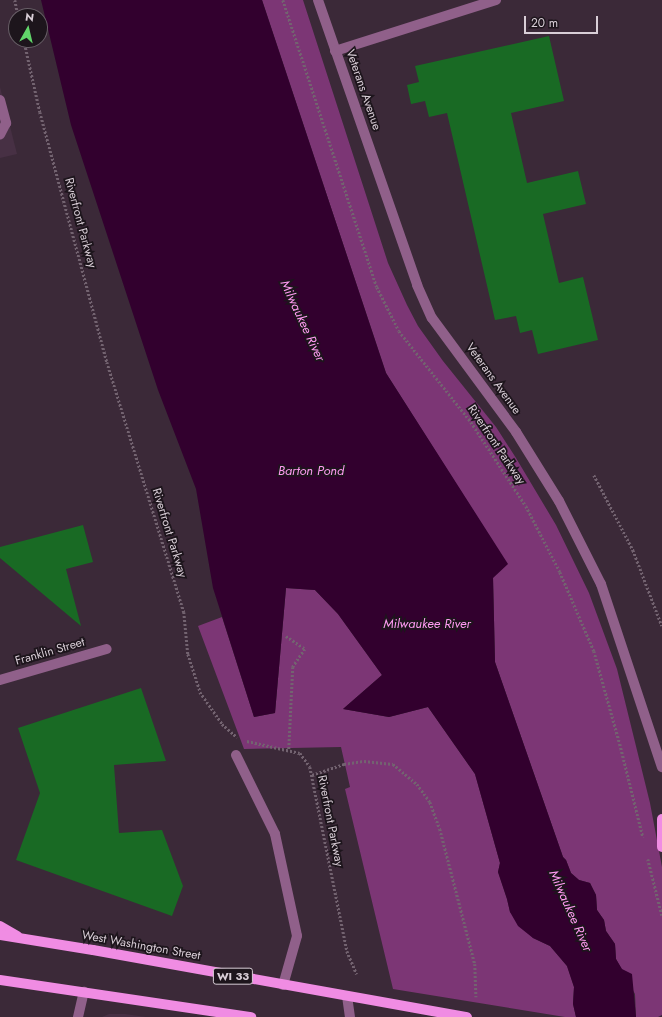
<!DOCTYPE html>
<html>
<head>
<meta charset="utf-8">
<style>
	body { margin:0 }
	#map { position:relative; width:662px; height:1017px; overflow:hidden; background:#3b2938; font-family:Jost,sans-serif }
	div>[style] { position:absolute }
	.built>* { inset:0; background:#473044 }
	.green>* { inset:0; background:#7c3675 }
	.water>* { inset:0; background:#32002e }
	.building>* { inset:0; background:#196a24 }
	.path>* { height:2.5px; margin-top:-1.25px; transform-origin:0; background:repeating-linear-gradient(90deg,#736370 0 2px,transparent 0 4px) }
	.minor>* { height:10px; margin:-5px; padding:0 5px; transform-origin:5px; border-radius:5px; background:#90608a }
	.major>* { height:10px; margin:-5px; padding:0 5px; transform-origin:5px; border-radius:5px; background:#f08ce3 }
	span { translate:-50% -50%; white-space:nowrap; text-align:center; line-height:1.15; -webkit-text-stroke:3.5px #1d151c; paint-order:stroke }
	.shield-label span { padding:1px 3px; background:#1d151c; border:1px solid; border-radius:3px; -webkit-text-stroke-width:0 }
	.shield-label { font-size:11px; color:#d9ced7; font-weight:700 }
	.street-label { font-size:12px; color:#d9ced7 }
	.water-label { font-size:13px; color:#fe9af1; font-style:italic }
	.north { position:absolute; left:8px; top:8px; width:40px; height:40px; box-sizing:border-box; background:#1d151c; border:1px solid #685f67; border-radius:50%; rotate:8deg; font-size:11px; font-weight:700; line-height:16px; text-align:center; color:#d9ced7 }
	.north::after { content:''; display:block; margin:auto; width:14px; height:18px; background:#61d46a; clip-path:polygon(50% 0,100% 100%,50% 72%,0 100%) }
	.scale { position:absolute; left:524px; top:16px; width:74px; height:18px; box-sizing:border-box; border:2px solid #d9ced7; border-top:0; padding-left:5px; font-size:12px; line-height:14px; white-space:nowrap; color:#d9ced7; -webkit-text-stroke:3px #1d151c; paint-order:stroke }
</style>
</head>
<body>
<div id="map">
	<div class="built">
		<i style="clip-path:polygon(0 87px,17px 154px,0 158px)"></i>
		<i style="clip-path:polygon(109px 1014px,125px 1014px,146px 1017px,102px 1017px)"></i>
	</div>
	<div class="green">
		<i style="clip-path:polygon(262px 0,303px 0,388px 263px,407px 305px,418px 326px,443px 361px,496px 427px,516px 458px,556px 525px,589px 593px,617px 669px,650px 803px,662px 867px,662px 1015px,658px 1017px,636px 1017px,635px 994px,616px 959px,615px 944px,606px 931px,604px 920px,597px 910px,596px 895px,590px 883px,579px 880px,571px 873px,566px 860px,563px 857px,495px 662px,493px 577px,507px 564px,386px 373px)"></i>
		<i style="clip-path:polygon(286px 588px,315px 590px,338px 614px,382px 675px,343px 709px,389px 717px,428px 707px,475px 774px,500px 863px,498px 872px,507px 899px,510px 912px,533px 938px,550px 946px,567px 966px,574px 987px,573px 1004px,576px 1017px,565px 1017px,393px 989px,345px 789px,350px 787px,341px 747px,244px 749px,198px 626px,222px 617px,254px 717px,275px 713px)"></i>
	</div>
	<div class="water">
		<i style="clip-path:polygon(41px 0,262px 0,386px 373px,508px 564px,493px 578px,495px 662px,563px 857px,566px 860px,571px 873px,579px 880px,590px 883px,596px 895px,597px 910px,604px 920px,606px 931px,615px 944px,616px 959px,622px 969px,632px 974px,636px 1017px,576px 1017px,573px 1004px,574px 987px,567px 966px,550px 946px,533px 938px,518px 926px,510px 912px,507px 899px,498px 872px,500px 863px,475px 774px,428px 707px,389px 717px,343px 709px,382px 675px,338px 614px,315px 590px,286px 588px,275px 713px,254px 717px,213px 588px,196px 489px,158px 390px,71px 125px)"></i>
	</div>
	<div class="building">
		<i style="clip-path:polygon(549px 36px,564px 101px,511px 113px,527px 183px,578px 171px,586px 204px,543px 214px,559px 283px,583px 277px,598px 340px,538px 354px,532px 330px,520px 333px,516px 316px,495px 320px,447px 113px,429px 117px,425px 101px,411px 104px,407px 85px,419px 82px,415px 66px)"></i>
		<i style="clip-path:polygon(83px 525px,93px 562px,66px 569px,81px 626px,0 558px,0 547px)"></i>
		<i style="clip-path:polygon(141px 688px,166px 761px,114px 765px,119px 833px,162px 830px,183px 886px,172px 916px,16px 860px,40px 793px,18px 728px)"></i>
	</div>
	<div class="path">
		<i style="left:15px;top:0;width:16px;rotate:79deg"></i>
		<i style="left:283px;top:0;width:302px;rotate:71.9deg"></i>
		<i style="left:377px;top:287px;width:49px;rotate:63.4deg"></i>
		<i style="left:399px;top:331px;width:116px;rotate:51.6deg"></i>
		<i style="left:471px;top:422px;width:100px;rotate:56.8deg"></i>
		<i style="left:526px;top:506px;width:74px;rotate:62.7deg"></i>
		<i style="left:560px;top:572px;width:86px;rotate:66.7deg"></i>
		<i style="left:594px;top:651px;width:97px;rotate:74.4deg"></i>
		<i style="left:620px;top:744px;width:96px;rotate:76.1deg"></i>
		<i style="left:24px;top:40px;width:74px;rotate:77.5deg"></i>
		<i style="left:40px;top:112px;width:259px;rotate:75deg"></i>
		<i style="left:107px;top:362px;width:262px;rotate:72.9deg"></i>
		<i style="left:184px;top:612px;width:42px;rotate:84.6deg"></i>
		<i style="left:188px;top:654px;width:40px;rotate:72deg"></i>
		<i style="left:200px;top:692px;width:39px;rotate:55deg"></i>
		<i style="left:222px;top:724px;width:20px;rotate:41deg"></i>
		<i style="left:594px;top:475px;width:85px;rotate:62.5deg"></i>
		<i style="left:633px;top:550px;width:81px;rotate:69.1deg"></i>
		<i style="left:286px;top:636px;width:23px;rotate:34deg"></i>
		<i style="left:305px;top:649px;width:22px;rotate:124deg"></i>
		<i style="left:293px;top:667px;width:83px;rotate:92.8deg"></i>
		<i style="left:247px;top:741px;width:54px;rotate:12.8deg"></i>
		<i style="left:300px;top:753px;width:17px;rotate:54deg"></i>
		<i style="left:310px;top:767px;width:188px;rotate:78.6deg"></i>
		<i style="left:347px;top:951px;width:25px;rotate:67deg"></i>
		<i style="left:312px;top:775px;width:34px;rotate:-19deg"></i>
		<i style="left:344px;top:764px;width:20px;rotate:-9deg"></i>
		<i style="left:364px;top:761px;width:29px;rotate:6deg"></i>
		<i style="left:393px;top:764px;width:31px;rotate:40deg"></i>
		<i style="left:417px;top:784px;width:22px;rotate:54deg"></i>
		<i style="left:430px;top:802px;width:29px;rotate:70deg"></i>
		<i style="left:440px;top:829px;width:139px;rotate:75.5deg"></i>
		<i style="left:475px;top:964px;width:33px;rotate:88deg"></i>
		<i style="left:648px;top:859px;width:58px;rotate:76deg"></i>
	</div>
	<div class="minor">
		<i style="left:318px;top:0;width:302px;rotate:70.8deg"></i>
		<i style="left:417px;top:285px;width:36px;rotate:66deg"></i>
		<i style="left:432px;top:318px;width:142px;rotate:53.6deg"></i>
		<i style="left:516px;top:432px;width:81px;rotate:58.1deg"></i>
		<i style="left:559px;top:501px;width:93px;rotate:63.2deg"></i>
		<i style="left:601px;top:584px;width:193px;rotate:71.6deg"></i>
		<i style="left:335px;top:51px;width:169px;rotate:-17.6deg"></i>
		<i style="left:0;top:100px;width:24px;rotate:75deg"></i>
		<i style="left:6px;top:123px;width:13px;rotate:117deg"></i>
		<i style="left:0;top:680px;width:111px;rotate:-16.2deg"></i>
		<i style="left:236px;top:755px;width:88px;rotate:63.7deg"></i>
		<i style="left:275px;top:834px;width:104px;rotate:77.8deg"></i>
		<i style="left:297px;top:936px;width:51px;rotate:105.9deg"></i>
		<i style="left:347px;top:996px;width:21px;rotate:82deg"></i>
		<i style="left:78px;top:1017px;width:26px;rotate:-77deg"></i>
	</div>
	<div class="major">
		<i style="left:662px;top:819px;width:28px;rotate:90deg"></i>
		<i style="left:0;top:926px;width:20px;rotate:30deg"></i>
		<i style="left:0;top:935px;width:94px;rotate:9.2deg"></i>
		<i style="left:93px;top:950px;width:380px;rotate:10.2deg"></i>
		<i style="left:0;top:980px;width:254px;rotate:8.4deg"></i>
	</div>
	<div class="shield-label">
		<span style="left:233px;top:976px">WI 33</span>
	</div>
	<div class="street-label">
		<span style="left:363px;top:90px;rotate:71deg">Veterans Avenue</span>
		<span style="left:80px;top:223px;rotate:75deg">Riverfront Parkway</span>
		<span style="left:493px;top:379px;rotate:54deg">Veterans Avenue</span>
		<span style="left:496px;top:445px;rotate:56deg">Riverfront Parkway</span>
		<span style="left:169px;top:533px;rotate:73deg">Riverfront Parkway</span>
		<span style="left:50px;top:652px;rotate:-16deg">Franklin Street</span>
		<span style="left:330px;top:821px;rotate:79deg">Riverfront Parkway</span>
		<span style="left:141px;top:946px;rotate:10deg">West Washington Street</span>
	</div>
	<div class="water-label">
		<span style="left:302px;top:321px;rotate:65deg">Milwaukee River</span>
		<span style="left:311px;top:471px">Barton Pond</span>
		<span style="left:427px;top:624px">Milwaukee River</span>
		<span style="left:570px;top:911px;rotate:66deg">Milwaukee River</span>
	</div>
	<div class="north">N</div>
	<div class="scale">20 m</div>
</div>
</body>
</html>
